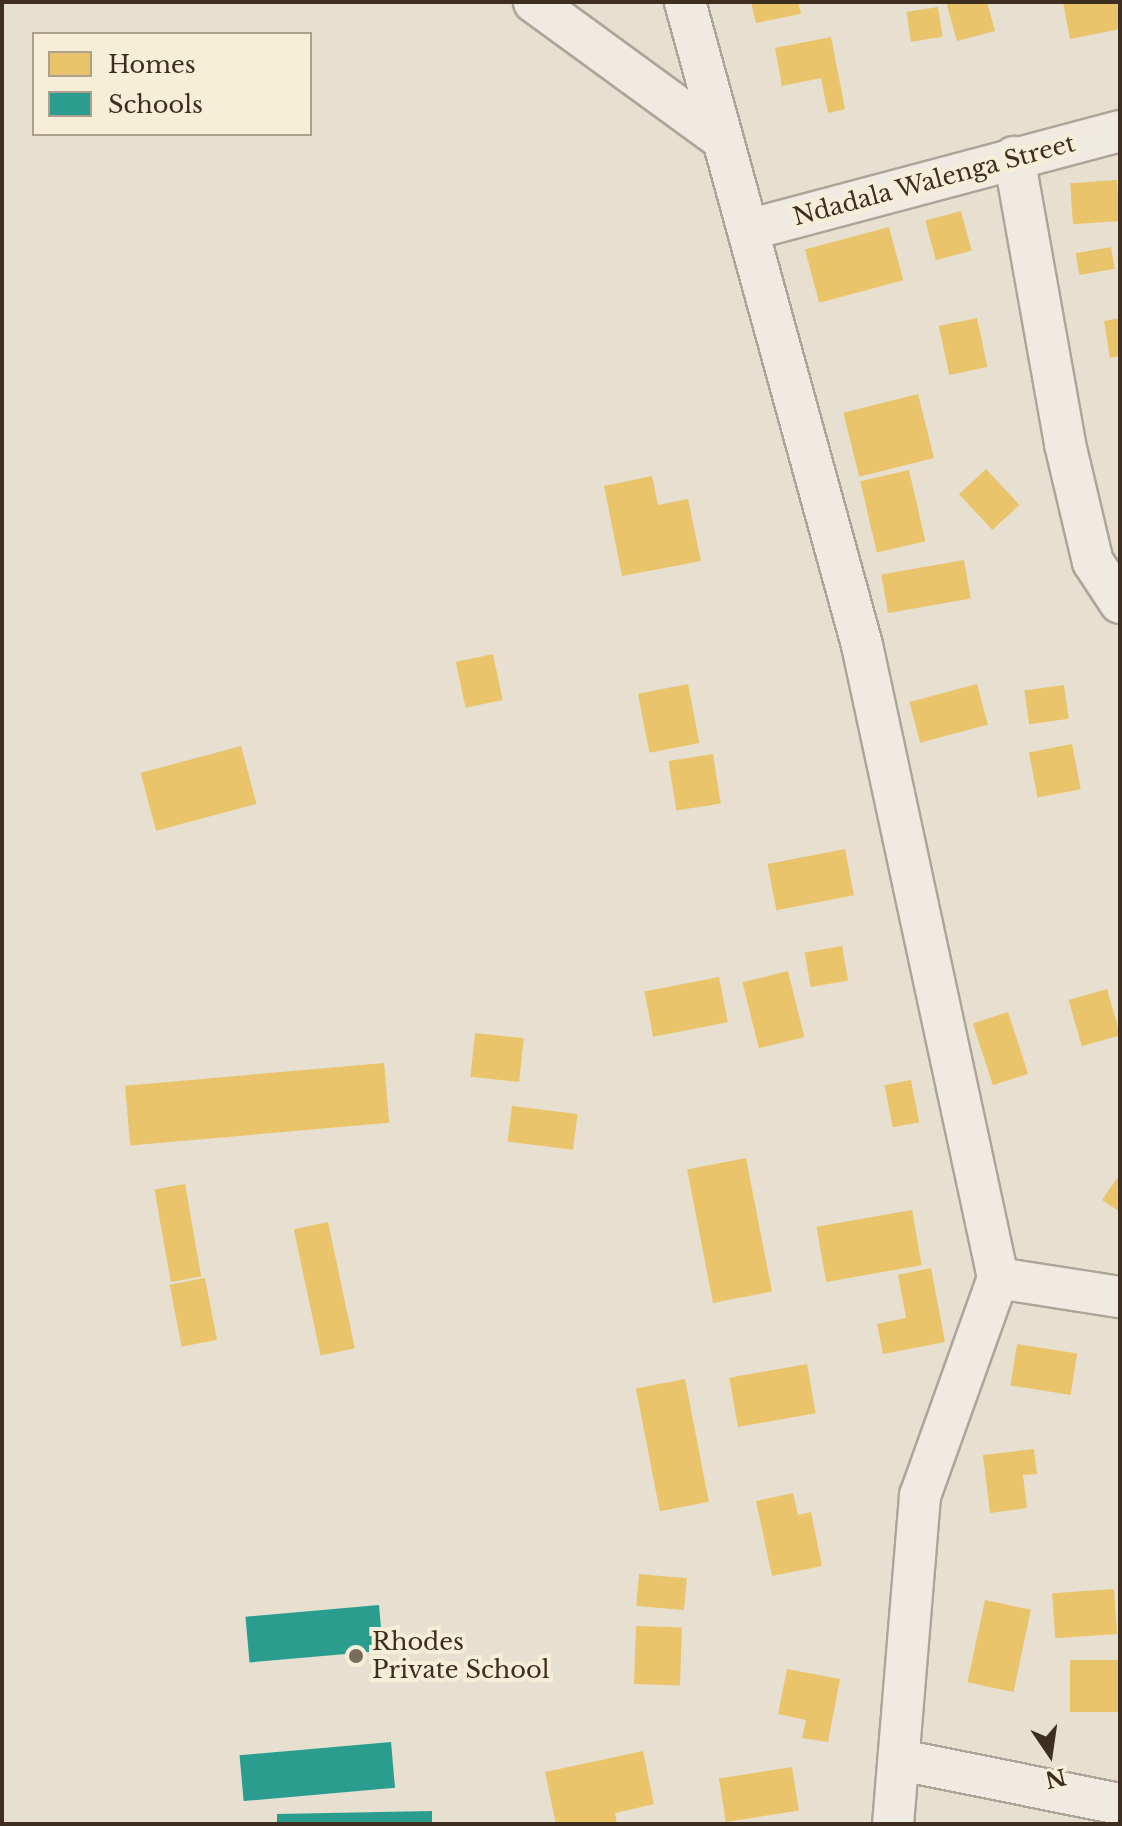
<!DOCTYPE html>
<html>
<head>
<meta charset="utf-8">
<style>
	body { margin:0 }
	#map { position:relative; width:1122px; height:1826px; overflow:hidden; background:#e7e0d1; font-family:"Libre Baskerville",serif }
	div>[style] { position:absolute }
	.homes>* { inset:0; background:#e9c46a; transform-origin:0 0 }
	.schools>* { inset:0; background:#2a9d8f; transform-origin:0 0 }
	.roads { filter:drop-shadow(2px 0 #ada599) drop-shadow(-2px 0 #ada599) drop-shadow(0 2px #ada599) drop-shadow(0 -2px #ada599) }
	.street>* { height:40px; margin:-20px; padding:0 20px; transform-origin:20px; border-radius:20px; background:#efebe3 }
	.dots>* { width:22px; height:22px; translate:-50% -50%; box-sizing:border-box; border:4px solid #f7eed8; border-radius:50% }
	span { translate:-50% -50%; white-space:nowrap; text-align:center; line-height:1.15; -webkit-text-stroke:8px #f7eed8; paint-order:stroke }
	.street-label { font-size:24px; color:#3d2e20 }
	.poi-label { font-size:24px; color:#3d2e20 }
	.left { translate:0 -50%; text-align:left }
	.frame { position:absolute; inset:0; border:4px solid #3d2e20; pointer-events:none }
	.legend { position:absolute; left:32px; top:32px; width:280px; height:104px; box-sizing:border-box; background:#f7eed8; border:2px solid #ada18e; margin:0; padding:10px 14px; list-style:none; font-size:24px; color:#3d2e20 }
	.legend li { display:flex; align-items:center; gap:16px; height:40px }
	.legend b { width:40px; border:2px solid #ada18e }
	.north { position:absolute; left:1010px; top:1714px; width:80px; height:80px; -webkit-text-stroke:6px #f7eed8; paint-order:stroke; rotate:167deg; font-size:22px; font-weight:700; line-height:32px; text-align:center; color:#3d2e20 }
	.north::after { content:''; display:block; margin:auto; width:28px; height:36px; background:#3d2e20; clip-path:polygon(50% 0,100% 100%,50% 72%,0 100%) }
</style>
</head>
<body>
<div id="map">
	<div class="homes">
		<i style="clip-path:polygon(751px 2px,798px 2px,801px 14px,756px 23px)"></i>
		<i style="clip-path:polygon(946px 2px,987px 2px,995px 31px,957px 41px)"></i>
		<i style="clip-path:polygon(1063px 2px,1120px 2px,1120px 29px,1070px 39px)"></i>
		<i style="left:938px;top:7px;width:30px;height:32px;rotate:81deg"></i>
		<i style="clip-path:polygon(831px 37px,845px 109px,828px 113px,821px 78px,782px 86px,775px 48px)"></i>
		<i style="left:1117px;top:180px;width:41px;height:47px;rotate:86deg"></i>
		<i style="left:961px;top:211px;width:41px;height:37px;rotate:75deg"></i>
		<i style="left:889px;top:227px;width:55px;height:87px;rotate:75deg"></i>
		<i style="left:1111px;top:247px;width:22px;height:36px;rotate:80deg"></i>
		<i style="left:977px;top:318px;width:50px;height:39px;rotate:78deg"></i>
		<i style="clip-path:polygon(1120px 318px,1120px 356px,1110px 358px,1104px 321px)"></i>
		<i style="left:918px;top:394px;width:66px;height:77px;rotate:76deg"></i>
		<i style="left:986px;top:469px;width:49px;height:37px;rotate:47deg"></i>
		<i style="left:909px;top:470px;width:73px;height:50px;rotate:77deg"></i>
		<i style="clip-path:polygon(652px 476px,658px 505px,688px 499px,701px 561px,622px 576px,604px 486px)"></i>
		<i style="left:964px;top:560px;width:39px;height:84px;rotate:80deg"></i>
		<i style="left:493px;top:654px;width:47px;height:38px;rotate:78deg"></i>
		<i style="left:688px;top:684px;width:60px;height:51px;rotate:79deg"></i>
		<i style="left:977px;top:684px;width:42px;height:70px;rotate:75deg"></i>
		<i style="left:1064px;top:685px;width:34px;height:40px;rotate:82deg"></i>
		<i style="left:1072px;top:744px;width:46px;height:44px;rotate:79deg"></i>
		<i style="left:241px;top:746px;width:60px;height:104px;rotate:75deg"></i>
		<i style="left:713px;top:754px;width:50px;height:45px;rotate:81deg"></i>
		<i style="left:845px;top:849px;width:47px;height:79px;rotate:79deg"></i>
		<i style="left:842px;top:946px;width:35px;height:38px;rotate:80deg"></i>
		<i style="left:788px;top:971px;width:68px;height:47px;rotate:76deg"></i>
		<i style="left:719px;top:977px;width:46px;height:76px;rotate:79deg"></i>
		<i style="left:1107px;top:989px;width:48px;height:40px;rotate:74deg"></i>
		<i style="left:1008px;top:1012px;width:65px;height:37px;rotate:72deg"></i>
		<i style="left:475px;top:1033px;width:49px;height:44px;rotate:6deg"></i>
		<i style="left:384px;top:1063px;width:60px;height:260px;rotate:85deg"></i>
		<i style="left:911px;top:1080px;width:43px;height:27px;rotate:79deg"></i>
		<i style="left:512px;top:1106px;width:66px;height:36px;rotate:7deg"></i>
		<i style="left:746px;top:1158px;width:136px;height:60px;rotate:79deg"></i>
		<i style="clip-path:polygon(1120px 1174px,1120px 1212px,1102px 1200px)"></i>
		<i style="left:185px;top:1184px;width:94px;height:31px;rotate:80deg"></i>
		<i style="left:912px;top:1210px;width:56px;height:97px;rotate:80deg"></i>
		<i style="left:328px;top:1222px;width:129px;height:35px;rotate:78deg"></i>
		<i style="clip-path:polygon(931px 1268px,945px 1342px,883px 1354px,877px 1324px,906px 1318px,898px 1275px)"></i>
		<i style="left:205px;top:1278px;width:63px;height:36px;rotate:79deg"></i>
		<i style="left:1017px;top:1344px;width:61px;height:42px;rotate:9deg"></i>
		<i style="left:807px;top:1364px;width:50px;height:79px;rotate:80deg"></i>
		<i style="left:685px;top:1379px;width:125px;height:50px;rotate:79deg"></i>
		<i style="clip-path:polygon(1034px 1449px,1037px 1474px,1023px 1475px,1027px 1508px,990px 1513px,983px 1455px)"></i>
		<i style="clip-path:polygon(793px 1493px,798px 1515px,811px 1512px,822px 1566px,772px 1576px,756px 1501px)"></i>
		<i style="left:639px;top:1574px;width:48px;height:32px;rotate:5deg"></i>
		<i style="left:1114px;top:1589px;width:45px;height:62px;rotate:86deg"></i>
		<i style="left:985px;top:1600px;width:47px;height:84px;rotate:12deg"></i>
		<i style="left:636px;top:1626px;width:46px;height:58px;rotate:2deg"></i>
		<i style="left:1120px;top:1660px;width:52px;height:50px;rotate:90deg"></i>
		<i style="clip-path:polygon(787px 1669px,840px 1679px,828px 1742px,802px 1738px,806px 1720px,778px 1714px)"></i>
		<i style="clip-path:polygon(643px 1751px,654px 1804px,615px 1813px,617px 1824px,556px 1824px,545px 1772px)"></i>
		<i style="left:792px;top:1767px;width:44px;height:74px;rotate:81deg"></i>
	</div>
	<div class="schools">
		<i style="left:379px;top:1605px;width:46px;height:134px;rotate:85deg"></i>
		<i style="left:391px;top:1742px;width:46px;height:152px;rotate:85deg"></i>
		<i style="clip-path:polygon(432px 1811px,432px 1824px,277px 1824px,277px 1814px)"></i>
	</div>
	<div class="roads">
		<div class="street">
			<i style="left:534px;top:2px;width:233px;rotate:36.1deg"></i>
			<i style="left:685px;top:2px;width:667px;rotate:74.61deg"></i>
			<i style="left:862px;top:645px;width:647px;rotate:77.87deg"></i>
			<i style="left:998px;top:1278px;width:232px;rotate:109.7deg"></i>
			<i style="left:920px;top:1496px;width:329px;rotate:94.7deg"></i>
			<i style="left:1014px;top:157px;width:291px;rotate:79.9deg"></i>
			<i style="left:1065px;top:444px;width:121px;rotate:76.7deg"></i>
			<i style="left:1093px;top:562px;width:49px;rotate:56.6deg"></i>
			<i style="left:748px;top:230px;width:385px;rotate:-14.9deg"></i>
			<i style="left:998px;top:1278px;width:123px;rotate:8.9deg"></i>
			<i style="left:901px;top:1760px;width:223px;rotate:11.4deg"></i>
		</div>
	</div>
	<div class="dots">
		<i style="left:356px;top:1656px;background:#786c5e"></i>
	</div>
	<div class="street-label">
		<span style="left:934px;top:180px;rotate:-15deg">Ndadala Walenga Street</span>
	</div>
	<div class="poi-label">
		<span class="left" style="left:372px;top:1656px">Rhodes<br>Private School</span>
	</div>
	<div class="frame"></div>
	<ul class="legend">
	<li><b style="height:22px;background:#e9c46a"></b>Homes</li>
	<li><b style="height:22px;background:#2a9d8f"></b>Schools</li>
	</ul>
	<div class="north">N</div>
</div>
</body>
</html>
